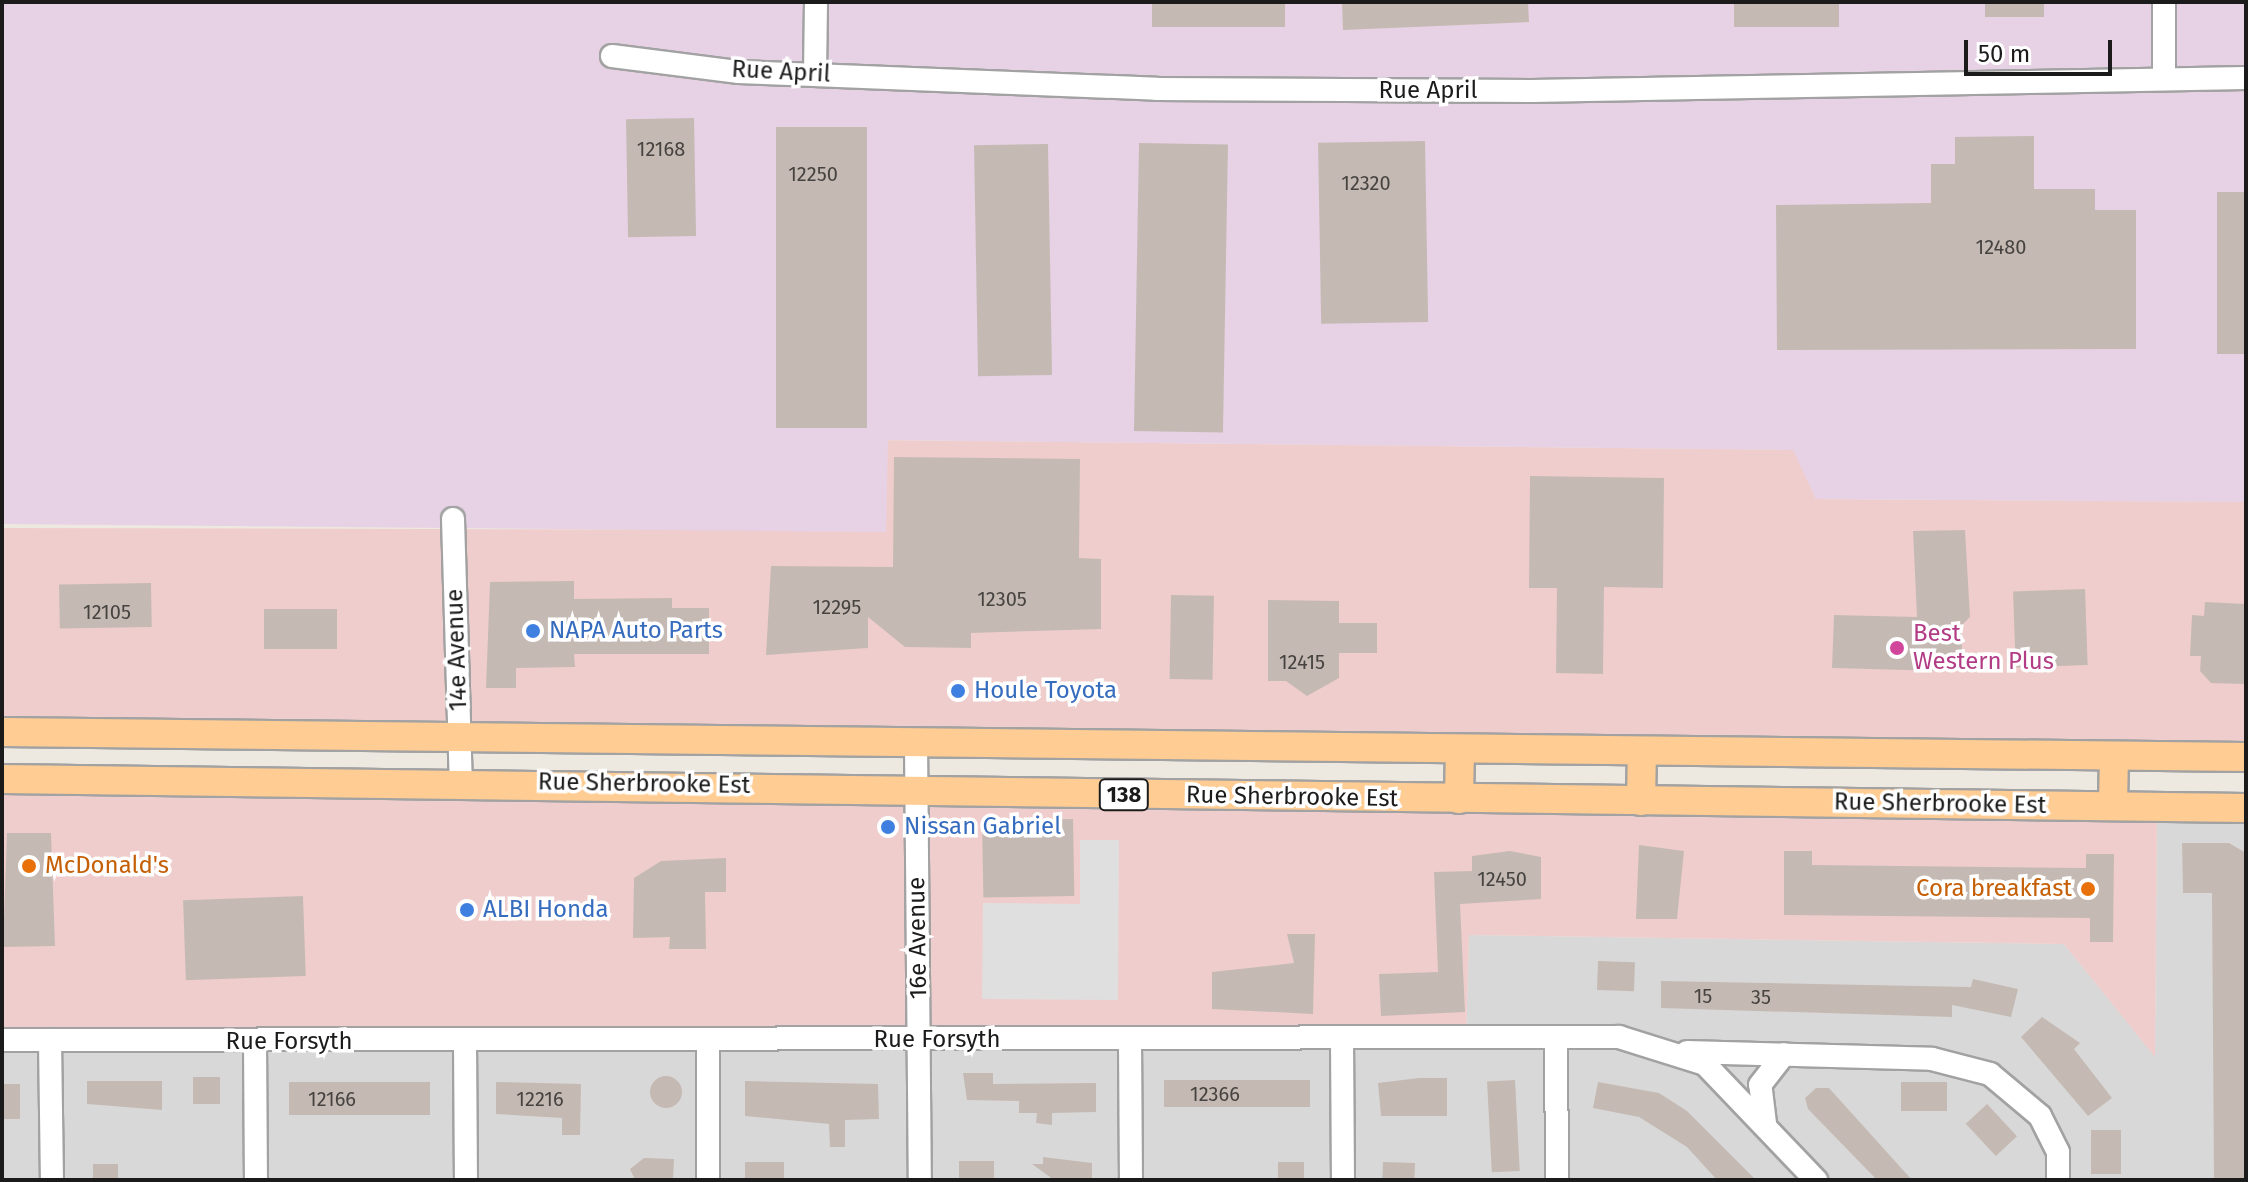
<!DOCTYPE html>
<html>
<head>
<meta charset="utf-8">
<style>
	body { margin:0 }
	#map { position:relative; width:2248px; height:1182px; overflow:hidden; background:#ede8e0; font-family:"Fira Sans",sans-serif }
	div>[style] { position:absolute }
	.residential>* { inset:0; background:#d9d8d8 }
	.commercial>* { inset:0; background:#f0cdcd }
	.industrial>* { inset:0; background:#e7d1e4 }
	.parking>* { inset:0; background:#dfdfdf }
	.building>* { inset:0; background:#c5bab3; transform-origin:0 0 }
	.round { border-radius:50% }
	.roads { filter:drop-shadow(2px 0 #a2a2a2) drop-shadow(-2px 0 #a2a2a2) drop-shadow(0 2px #a2a2a2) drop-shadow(0 -2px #a2a2a2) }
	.minor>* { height:22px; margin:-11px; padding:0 11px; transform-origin:11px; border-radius:11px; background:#fff }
	.major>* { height:28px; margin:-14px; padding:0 14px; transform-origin:14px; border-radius:14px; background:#ffcc93 }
	.dots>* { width:22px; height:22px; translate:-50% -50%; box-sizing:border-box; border:4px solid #fff; border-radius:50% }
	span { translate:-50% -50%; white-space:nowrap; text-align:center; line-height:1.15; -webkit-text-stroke:7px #fff; paint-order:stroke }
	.number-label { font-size:20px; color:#464341 }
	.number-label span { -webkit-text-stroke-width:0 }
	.shield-label span { padding:2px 6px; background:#fff; border:2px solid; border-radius:6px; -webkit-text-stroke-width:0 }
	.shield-label { font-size:22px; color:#1b1b1b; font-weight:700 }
	.street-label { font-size:24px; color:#1b1b1b }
	.shop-label { font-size:24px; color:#366cbe }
	.left { translate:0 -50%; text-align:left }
	.hotel-label { font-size:24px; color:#b23c85 }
	.food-label { font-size:24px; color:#c56008 }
	.right { translate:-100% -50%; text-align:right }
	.frame { position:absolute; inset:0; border:4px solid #1b1b1b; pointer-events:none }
	.scale { position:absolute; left:1964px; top:40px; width:148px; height:36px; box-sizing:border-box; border:4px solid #1b1b1b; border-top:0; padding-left:10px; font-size:24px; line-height:28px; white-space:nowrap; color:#1b1b1b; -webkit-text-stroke:6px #fff; paint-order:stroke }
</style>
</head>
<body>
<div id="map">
	<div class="residential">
		<i style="clip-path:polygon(2157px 816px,2246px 817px,2246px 1180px,2px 1180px,2px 1038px,1466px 1036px,1469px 935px,2064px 944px,2155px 1056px)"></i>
	</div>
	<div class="commercial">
		<i style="clip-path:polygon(870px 440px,1794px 450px,1816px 499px,2246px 502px,2246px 757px,2px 734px,2px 528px,864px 530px)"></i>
		<i style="clip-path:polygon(2px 781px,2157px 816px,2155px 1057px,2064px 944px,1469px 935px,1466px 1037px,2px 1038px)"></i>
	</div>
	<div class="industrial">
		<i style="clip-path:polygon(2px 2px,2246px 2px,2246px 502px,1816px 499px,1793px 450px,888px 440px,886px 532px,2px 524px)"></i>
	</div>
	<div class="parking">
		<i style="clip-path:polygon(1080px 840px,1119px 840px,1118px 1000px,982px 999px,983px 903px,1080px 904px)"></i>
	</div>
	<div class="building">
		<i style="left:1152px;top:2px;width:133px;height:25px"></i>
		<i style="clip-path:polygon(1342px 2px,1528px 2px,1529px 22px,1343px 30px)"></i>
		<i style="left:1734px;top:2px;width:105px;height:25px"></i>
		<i style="left:1985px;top:2px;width:59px;height:15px"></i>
		<i style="left:694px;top:118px;width:118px;height:68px;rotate:89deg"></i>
		<i style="left:867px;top:127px;width:301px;height:91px;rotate:90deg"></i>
		<i style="clip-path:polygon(2034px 136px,2034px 189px,2095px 189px,2095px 210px,2136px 210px,2136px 349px,1777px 350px,1776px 205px,1931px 203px,1931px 164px,1955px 164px,1955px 137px)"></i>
		<i style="left:1425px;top:141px;width:181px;height:107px;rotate:89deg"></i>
		<i style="left:1139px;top:143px;width:89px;height:288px;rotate:1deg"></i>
		<i style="left:1048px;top:144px;width:231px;height:74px;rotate:89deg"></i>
		<i style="left:2217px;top:192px;width:29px;height:162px"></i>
		<i style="clip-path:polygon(894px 457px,1080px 459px,1079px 558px,1101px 559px,1101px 629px,971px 633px,971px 648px,905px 647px,868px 617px,868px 648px,766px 655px,771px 566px,893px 567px)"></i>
		<i style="clip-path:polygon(1530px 476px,1664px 478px,1663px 588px,1604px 587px,1603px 674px,1556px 673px,1557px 588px,1529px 588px)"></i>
		<i style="clip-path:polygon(1965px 530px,1970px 617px,1961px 626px,1962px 650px,1942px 671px,1832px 668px,1834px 615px,1917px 617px,1913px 531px)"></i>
		<i style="clip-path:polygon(574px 581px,574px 599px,672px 598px,672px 608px,709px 608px,709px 654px,574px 654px,575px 667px,516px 668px,516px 688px,486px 688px,490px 582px)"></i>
		<i style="left:151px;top:583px;width:44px;height:92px;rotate:89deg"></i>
		<i style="left:2085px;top:589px;width:76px;height:72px;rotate:88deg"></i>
		<i style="left:1171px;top:595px;width:43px;height:84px;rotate:1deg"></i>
		<i style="clip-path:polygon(1268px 600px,1339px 601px,1339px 623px,1377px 623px,1377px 653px,1339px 653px,1339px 678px,1307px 696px,1286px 681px,1268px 681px)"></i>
		<i style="clip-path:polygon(2205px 602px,2246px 604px,2246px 684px,2211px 683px,2200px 671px,2201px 656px,2190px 656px,2192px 615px,2204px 616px)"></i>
		<i style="left:264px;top:609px;width:73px;height:40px"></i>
		<i style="left:1073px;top:819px;width:77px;height:91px;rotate:89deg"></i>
		<i style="clip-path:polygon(7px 833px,51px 833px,55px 946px,3px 947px)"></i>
		<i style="clip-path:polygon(2182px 843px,2229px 843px,2246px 853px,2246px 1180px,2214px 1180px,2212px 893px,2183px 893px)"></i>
		<i style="clip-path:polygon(1639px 845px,1684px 851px,1677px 919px,1636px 919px)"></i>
		<i style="clip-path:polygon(1510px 851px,1541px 857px,1541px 899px,1460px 904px,1465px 1012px,1381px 1016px,1379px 974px,1438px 972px,1434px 872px,1472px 871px,1472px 856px)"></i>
		<i style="clip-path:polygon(1784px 851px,1812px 851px,1812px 865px,2086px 868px,2086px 854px,2114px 854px,2113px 942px,2090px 942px,2090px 918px,1784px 915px)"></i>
		<i style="clip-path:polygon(726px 858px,726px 892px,705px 892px,706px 949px,669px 949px,670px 937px,633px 938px,634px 878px,661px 861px)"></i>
		<i style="left:303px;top:896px;width:80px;height:120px;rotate:88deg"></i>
		<i style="clip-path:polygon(1287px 934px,1315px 934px,1313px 1014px,1212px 1009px,1212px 972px,1294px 963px)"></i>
		<i style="left:1598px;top:961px;width:37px;height:29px;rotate:2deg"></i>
		<i style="clip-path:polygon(1973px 979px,2018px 989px,2011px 1017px,1952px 1005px,1952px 1017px,1661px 1008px,1661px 981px,1971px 987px)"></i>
		<i style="clip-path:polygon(2042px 1017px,2080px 1043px,2074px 1049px,2112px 1098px,2088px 1116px,2021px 1037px)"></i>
		<i style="clip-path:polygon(963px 1073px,993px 1073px,993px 1084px,1096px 1083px,1096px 1112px,1052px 1113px,1052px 1125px,1036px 1123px,1037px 1113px,1019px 1113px,1019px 1101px,967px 1100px)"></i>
		<i class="round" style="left:650px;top:1076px;width:32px;height:32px"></i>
		<i style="left:220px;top:1077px;width:27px;height:27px;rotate:90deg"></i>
		<i style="clip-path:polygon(1419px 1078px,1447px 1078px,1447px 1116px,1381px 1116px,1378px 1083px)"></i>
		<i style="left:1310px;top:1080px;width:27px;height:146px;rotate:90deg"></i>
		<i style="left:1515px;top:1080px;width:91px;height:28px;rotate:87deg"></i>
		<i style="clip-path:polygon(87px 1081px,162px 1081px,162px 1110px,87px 1104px)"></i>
		<i style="clip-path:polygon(745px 1081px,878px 1084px,879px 1119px,845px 1120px,845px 1147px,830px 1147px,829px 1124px,745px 1116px)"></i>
		<i style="left:430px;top:1082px;width:33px;height:141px;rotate:90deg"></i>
		<i style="clip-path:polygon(496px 1082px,581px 1084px,580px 1135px,562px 1135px,562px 1118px,496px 1114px)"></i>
		<i style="clip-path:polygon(1598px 1082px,1659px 1093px,1687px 1111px,1756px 1180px,1717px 1180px,1687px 1147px,1639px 1117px,1593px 1108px)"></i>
		<i style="left:1901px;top:1082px;width:46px;height:29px"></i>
		<i style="left:2px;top:1084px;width:18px;height:35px"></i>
		<i style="clip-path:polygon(1816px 1088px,1829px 1088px,1912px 1180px,1877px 1180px,1808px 1109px,1805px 1098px)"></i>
		<i style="left:1987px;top:1104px;width:44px;height:29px;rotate:47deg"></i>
		<i style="left:2121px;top:1130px;width:44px;height:30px;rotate:90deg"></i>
		<i style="clip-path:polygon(1043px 1157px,1092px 1163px,1092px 1180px,1054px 1180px,1032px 1164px,1043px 1164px)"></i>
		<i style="clip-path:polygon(644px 1158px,674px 1159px,673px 1180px,635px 1180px,630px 1169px)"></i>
		<i style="left:994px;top:1161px;width:19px;height:35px;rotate:90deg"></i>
		<i style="left:745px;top:1162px;width:39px;height:18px"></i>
		<i style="left:1278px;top:1162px;width:26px;height:18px"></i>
		<i style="left:1383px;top:1162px;width:32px;height:18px;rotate:2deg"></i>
		<i style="left:93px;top:1164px;width:25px;height:16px"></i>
	</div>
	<div class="roads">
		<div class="minor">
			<i style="left:612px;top:56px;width:128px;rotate:7.2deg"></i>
			<i style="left:739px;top:72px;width:418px;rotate:2.3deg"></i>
			<i style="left:1157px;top:89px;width:375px;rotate:0.3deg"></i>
			<i style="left:1532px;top:91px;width:714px;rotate:-1.04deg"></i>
			<i style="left:815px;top:74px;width:72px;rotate:-89.2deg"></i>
			<i style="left:2164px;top:79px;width:77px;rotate:-90deg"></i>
			<i style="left:453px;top:519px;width:263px;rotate:88.3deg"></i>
			<i style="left:916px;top:743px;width:437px;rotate:89.5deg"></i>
			<i style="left:1556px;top:1038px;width:142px;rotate:89.6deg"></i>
			<i style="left:2px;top:1040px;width:1617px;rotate:-0.11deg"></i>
			<i style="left:1619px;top:1037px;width:90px;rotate:17.4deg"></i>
			<i style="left:1705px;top:1064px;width:161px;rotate:46.3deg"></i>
			<i style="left:50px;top:1040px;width:140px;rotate:89.2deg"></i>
			<i style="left:708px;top:1040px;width:140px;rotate:90deg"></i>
			<i style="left:1342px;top:1040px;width:140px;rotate:89.6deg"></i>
			<i style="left:1130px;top:1041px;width:139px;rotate:89.6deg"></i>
			<i style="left:255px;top:1042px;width:138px;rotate:89.6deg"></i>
			<i style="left:465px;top:1042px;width:138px;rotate:89.6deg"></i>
			<i style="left:1687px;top:1052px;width:245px;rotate:1.6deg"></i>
			<i style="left:1932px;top:1059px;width:60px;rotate:14.5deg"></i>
			<i style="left:1990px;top:1074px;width:65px;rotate:40deg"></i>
			<i style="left:2040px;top:1116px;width:40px;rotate:63.4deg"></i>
			<i style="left:2058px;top:1152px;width:28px;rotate:90deg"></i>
			<i style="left:1765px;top:1123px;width:38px;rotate:-97deg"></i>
			<i style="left:1760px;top:1085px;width:39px;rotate:-52deg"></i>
		</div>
		<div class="major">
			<i style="left:2px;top:732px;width:2244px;rotate:0.64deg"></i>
			<i style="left:2px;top:779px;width:2244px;rotate:0.74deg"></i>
			<i style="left:1459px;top:799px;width:50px;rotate:-88.9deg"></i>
			<i style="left:1641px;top:801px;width:50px;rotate:-88.9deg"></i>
			<i style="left:2113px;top:806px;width:50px;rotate:-88.9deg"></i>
		</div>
	</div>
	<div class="dots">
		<i style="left:533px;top:631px;background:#3f7fe0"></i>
		<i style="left:1897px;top:648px;background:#d1479c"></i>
		<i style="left:958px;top:691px;background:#3f7fe0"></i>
		<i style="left:888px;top:827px;background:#3f7fe0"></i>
		<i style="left:29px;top:866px;background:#e8710a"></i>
		<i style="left:2088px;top:889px;background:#e8710a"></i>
		<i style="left:467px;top:910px;background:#3f7fe0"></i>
	</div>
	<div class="number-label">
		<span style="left:661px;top:149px">12168</span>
		<span style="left:813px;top:174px">12250</span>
		<span style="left:1366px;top:183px">12320</span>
		<span style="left:2001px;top:247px">12480</span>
		<span style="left:1002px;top:599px">12305</span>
		<span style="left:837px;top:607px">12295</span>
		<span style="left:107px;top:612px">12105</span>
		<span style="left:1302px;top:662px">12415</span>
		<span style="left:1502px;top:879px">12450</span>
		<span style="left:1703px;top:996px">15</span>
		<span style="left:1761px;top:997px">35</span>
		<span style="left:1215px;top:1094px">12366</span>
		<span style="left:332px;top:1099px">12166</span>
		<span style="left:540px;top:1099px">12216</span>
	</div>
	<div class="shield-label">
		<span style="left:1124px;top:795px">138</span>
	</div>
	<div class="street-label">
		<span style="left:781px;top:72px;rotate:3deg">Rue April</span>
		<span style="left:1428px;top:91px">Rue April</span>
		<span style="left:457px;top:650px;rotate:-92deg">14e Avenue</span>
		<span style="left:644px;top:784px;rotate:1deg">Rue Sherbrooke Est</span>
		<span style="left:1292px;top:797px;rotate:1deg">Rue Sherbrooke Est</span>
		<span style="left:1940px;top:804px;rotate:1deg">Rue Sherbrooke Est</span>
		<span style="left:918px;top:938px;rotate:-91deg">16e Avenue</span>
		<span style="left:937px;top:1040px">Rue Forsyth</span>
		<span style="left:289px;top:1042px">Rue Forsyth</span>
	</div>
	<div class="shop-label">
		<span class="left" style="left:549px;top:631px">NAPA Auto Parts</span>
		<span class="left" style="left:974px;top:691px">Houle Toyota</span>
		<span class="left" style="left:904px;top:827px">Nissan Gabriel</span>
		<span class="left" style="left:483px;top:910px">ALBI Honda</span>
	</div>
	<div class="hotel-label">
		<span class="left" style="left:1913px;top:648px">Best<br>Western Plus</span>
	</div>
	<div class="food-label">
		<span class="left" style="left:45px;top:866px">McDonald's</span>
		<span class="right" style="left:2072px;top:889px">Cora breakfast</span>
	</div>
	<div class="frame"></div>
	<div class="scale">50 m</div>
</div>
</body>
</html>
